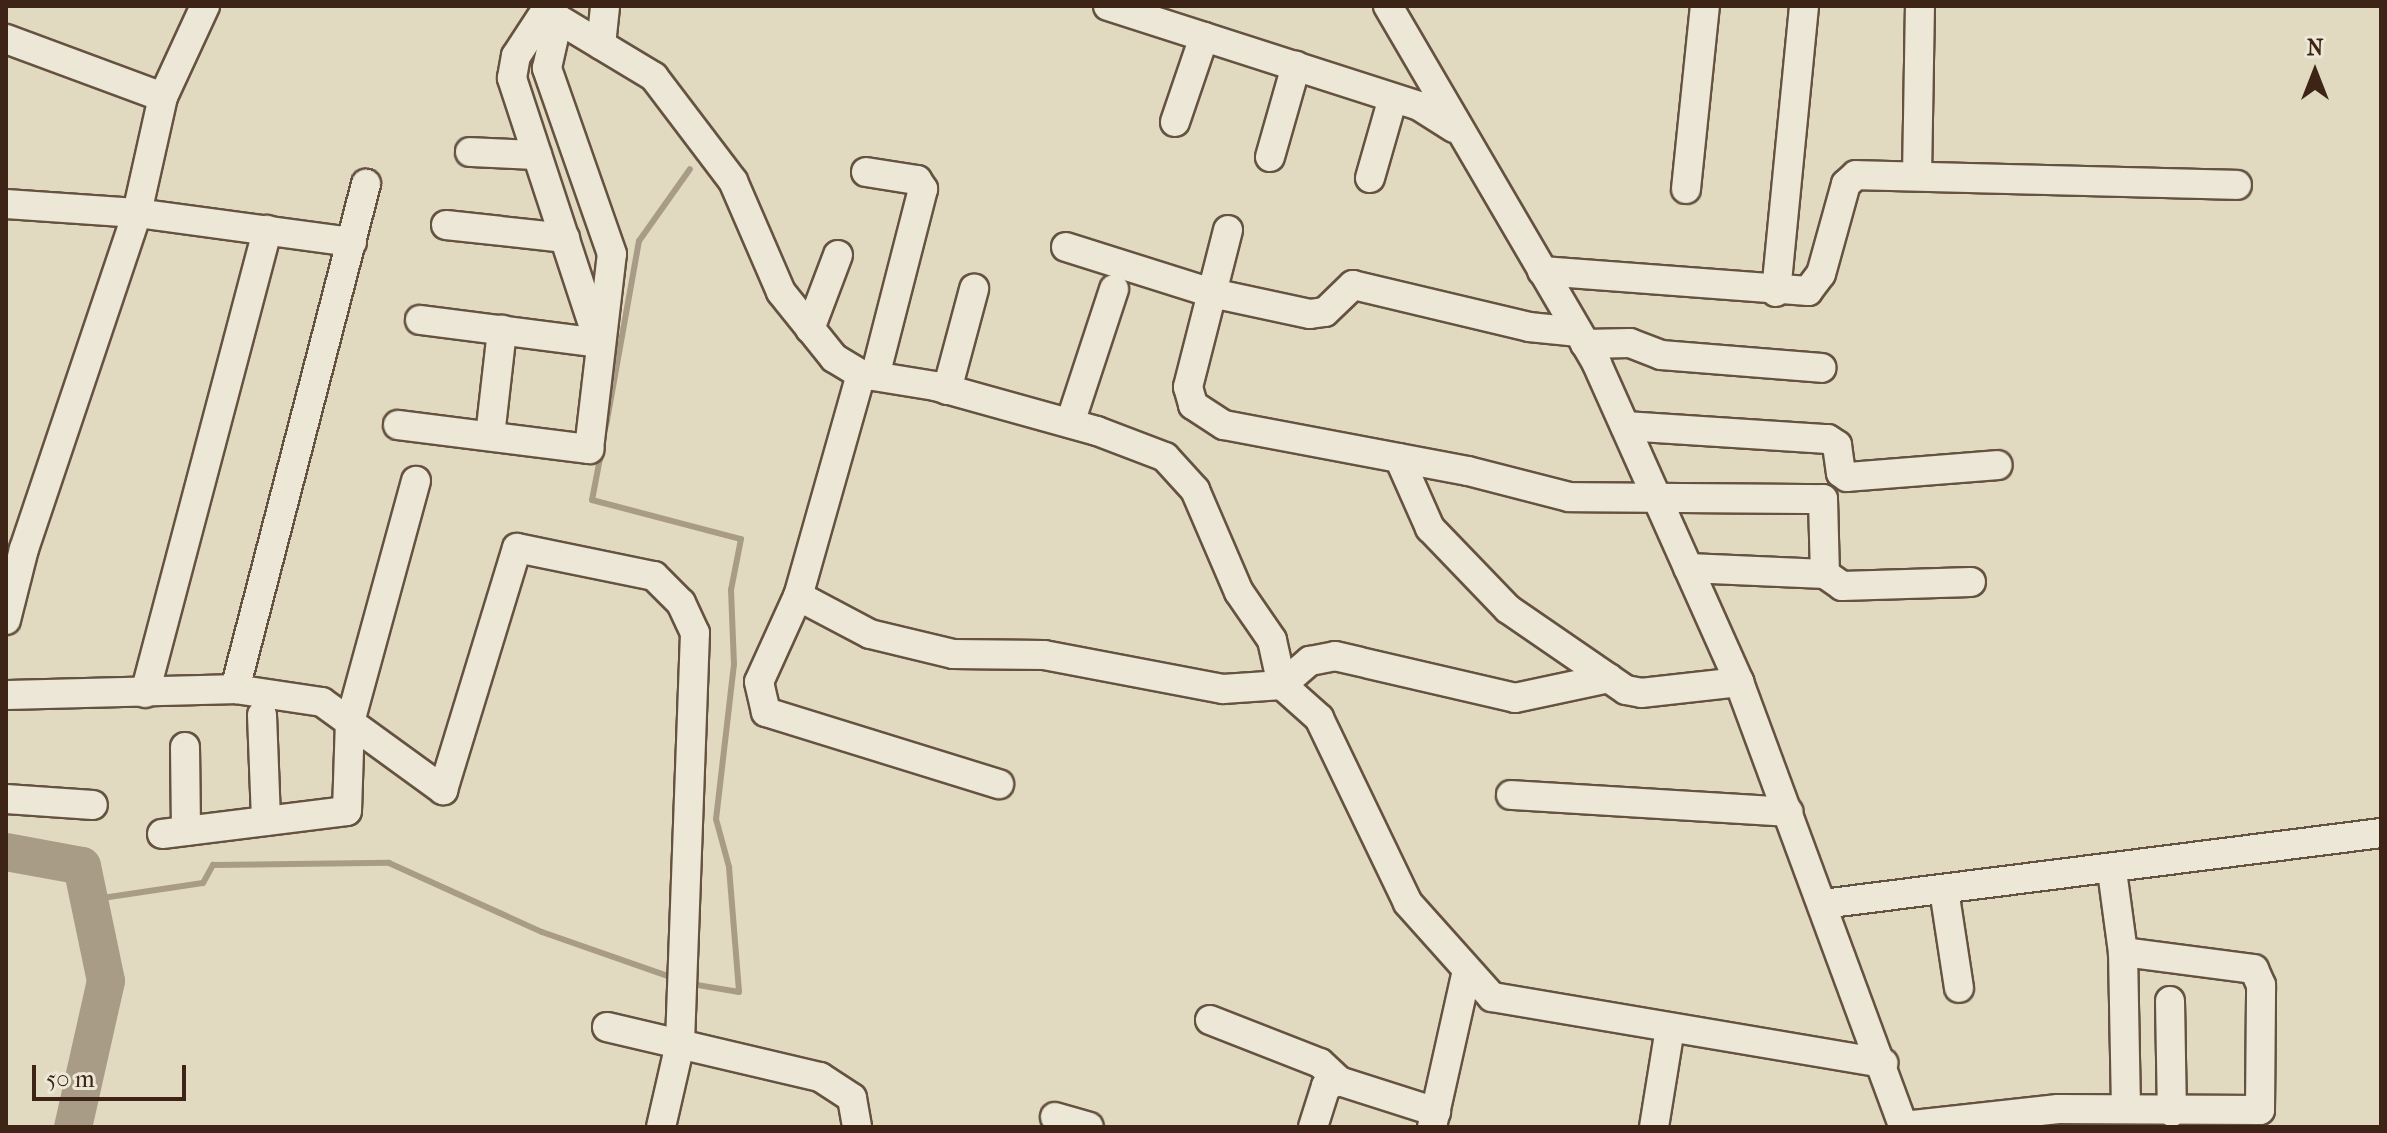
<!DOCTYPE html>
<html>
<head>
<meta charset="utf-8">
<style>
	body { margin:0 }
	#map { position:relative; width:2387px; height:1133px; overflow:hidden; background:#e1dac0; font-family:"IM FELL French Canon",serif }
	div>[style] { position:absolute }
	.stream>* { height:6px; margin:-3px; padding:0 3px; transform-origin:3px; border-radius:3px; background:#a99c86 }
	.river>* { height:38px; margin:-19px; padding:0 19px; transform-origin:19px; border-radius:19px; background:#a99c86 }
	.roads { filter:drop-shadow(2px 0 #665240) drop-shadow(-2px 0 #665240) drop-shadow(0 2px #665240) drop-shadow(0 -2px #665240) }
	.minor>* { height:28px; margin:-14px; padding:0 14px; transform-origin:14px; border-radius:14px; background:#ece7d6 }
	span { translate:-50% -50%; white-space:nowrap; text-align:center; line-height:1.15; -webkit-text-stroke:6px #ece7d6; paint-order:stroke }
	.frame { position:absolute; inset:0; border:8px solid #3d2416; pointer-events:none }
	.north { position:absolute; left:2275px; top:32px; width:80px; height:80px; -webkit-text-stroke:6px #ece7d6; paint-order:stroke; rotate:0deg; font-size:22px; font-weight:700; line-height:32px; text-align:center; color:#3d2416 }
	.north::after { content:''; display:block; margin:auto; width:28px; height:36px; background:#3d2416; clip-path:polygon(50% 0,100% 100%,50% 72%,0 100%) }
	.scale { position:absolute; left:32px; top:1065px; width:154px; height:36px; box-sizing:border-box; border:4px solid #3d2416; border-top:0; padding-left:10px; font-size:24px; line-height:28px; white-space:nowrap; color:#3d2416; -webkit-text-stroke:6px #ece7d6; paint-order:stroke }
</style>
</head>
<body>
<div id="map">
	<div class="stream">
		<i style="left:606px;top:426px;width:188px;rotate:-79.9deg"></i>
		<i style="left:639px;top:241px;width:88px;rotate:-54.7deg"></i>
		<i style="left:601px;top:453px;width:48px;rotate:100.8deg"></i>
		<i style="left:592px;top:500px;width:154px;rotate:14.7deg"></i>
		<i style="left:741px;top:539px;width:52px;rotate:101.1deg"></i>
		<i style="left:731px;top:590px;width:74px;rotate:87.7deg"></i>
		<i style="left:734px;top:664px;width:156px;rotate:96.6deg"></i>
		<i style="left:716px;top:819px;width:50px;rotate:74.8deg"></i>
		<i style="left:729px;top:867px;width:125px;rotate:85.4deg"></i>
		<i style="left:739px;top:992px;width:49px;rotate:-170.5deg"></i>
		<i style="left:89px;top:900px;width:115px;rotate:-8.5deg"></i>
		<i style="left:203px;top:883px;width:21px;rotate:-61deg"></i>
		<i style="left:213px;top:865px;width:176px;rotate:-0.7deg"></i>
		<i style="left:389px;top:863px;width:168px;rotate:24.3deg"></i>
		<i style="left:542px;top:932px;width:142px;rotate:19.3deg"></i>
	</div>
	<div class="river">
		<i style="left:6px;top:852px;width:77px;rotate:10.4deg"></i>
		<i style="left:82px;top:866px;width:117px;rotate:78.2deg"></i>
		<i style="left:106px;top:981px;width:150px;rotate:102.7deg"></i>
	</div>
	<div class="roads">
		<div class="minor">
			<i style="left:547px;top:6px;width:17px;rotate:50deg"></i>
			<i style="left:558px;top:19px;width:112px;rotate:31.1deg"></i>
			<i style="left:654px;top:77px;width:131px;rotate:52.8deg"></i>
			<i style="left:733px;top:181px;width:121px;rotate:66.6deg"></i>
			<i style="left:781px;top:292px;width:85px;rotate:51.2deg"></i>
			<i style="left:834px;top:358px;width:31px;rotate:31deg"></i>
			<i style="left:861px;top:374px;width:75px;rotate:9.2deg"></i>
			<i style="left:935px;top:386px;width:168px;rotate:15.5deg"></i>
			<i style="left:1097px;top:431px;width:73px;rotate:20.9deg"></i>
			<i style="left:1165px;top:457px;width:45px;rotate:47.7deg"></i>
			<i style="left:1195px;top:490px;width:111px;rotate:66.7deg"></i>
			<i style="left:1239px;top:592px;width:58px;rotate:55.5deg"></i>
			<i style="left:1272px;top:640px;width:46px;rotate:77.5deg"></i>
			<i style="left:1282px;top:685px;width:50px;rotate:41.7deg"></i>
			<i style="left:1319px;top:718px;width:205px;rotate:64.3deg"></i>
			<i style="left:1408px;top:903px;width:126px;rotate:48.2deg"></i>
			<i style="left:1492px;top:997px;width:397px;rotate:9.6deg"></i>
			<i style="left:1108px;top:6px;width:327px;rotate:17.8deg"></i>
			<i style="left:1419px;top:106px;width:41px;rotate:32.2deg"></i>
			<i style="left:1388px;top:6px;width:415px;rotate:59.7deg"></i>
			<i style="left:1597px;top:364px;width:348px;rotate:65.9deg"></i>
			<i style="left:1739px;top:682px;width:475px;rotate:69.7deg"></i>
			<i style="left:6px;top:39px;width:167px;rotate:20.3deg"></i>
			<i style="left:601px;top:45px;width:39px;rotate:-84deg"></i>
			<i style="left:1175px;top:122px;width:90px;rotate:-71.2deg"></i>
			<i style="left:470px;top:152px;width:67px;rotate:2.6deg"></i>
			<i style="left:1270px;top:157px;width:95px;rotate:-74.1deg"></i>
			<i style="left:866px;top:172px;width:52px;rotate:8.9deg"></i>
			<i style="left:917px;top:180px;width:11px;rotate:56deg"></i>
			<i style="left:923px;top:189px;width:193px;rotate:104.4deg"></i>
			<i style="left:1917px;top:176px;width:170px;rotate:-89deg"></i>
			<i style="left:1370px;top:178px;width:83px;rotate:-74deg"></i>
			<i style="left:1686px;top:189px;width:184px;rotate:-84.1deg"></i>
			<i style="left:6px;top:204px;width:131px;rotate:3.9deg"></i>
			<i style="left:137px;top:213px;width:217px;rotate:7.7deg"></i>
			<i style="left:446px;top:225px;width:120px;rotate:6.2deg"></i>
			<i style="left:1228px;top:230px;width:162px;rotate:104.3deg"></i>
			<i style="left:1188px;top:387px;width:19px;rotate:74deg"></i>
			<i style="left:1193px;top:405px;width:37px;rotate:33deg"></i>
			<i style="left:1224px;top:425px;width:248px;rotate:10.7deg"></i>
			<i style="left:1468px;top:471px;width:104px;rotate:14.4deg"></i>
			<i style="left:1569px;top:497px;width:254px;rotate:0.5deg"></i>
			<i style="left:1823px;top:499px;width:75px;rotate:88.5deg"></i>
			<i style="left:1825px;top:574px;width:137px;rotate:-177.5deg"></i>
			<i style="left:1066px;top:247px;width:153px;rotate:17.5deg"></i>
			<i style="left:1212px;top:293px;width:100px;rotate:12.1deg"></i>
			<i style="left:1310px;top:314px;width:15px;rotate:-8deg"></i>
			<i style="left:1325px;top:312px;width:39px;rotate:-44deg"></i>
			<i style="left:1353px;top:285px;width:181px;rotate:13.4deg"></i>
			<i style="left:1529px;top:327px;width:49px;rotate:5.8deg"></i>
			<i style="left:1542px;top:271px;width:267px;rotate:4.3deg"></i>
			<i style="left:1808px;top:291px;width:21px;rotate:-53deg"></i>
			<i style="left:1821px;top:274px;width:93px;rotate:-74.5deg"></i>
			<i style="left:1846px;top:184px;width:13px;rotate:-42deg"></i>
			<i style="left:1856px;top:175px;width:381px;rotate:1.5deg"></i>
			<i style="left:1776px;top:292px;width:287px;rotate:-84.4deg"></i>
			<i style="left:420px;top:320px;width:180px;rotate:7.3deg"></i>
			<i style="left:599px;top:343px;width:279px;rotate:-108.2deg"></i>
			<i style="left:512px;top:78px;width:22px;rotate:-80deg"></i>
			<i style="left:516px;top:56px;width:59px;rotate:-56.9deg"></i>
			<i style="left:810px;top:329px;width:79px;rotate:-69.3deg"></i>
			<i style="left:1585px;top:344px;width:45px;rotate:-1.3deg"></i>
			<i style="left:1630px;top:343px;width:33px;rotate:21deg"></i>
			<i style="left:1661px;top:355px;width:161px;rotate:4.6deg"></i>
			<i style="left:861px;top:374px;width:231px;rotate:105.8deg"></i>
			<i style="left:798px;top:596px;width:81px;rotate:27.8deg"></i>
			<i style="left:870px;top:634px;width:85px;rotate:13.5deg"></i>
			<i style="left:953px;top:654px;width:91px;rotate:0.6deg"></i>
			<i style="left:1044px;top:655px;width:182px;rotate:10.8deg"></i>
			<i style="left:1223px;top:689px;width:59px;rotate:-3.9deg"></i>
			<i style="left:1282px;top:685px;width:37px;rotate:-41deg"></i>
			<i style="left:1310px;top:661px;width:25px;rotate:-11deg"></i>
			<i style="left:1335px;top:656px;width:185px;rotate:13.1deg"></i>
			<i style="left:1515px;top:698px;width:96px;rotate:-12deg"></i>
			<i style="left:947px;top:390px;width:105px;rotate:-75deg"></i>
			<i style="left:1070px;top:423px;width:141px;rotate:-71.8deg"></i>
			<i style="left:398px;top:425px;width:193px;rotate:7.2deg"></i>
			<i style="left:589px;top:449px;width:196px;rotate:-83.3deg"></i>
			<i style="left:612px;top:254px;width:197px;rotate:-109.3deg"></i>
			<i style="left:547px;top:68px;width:50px;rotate:-77.3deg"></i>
			<i style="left:1625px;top:426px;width:203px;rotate:3.7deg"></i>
			<i style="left:1828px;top:439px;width:11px;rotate:34deg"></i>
			<i style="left:1837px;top:445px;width:28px;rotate:82deg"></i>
			<i style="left:1841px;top:473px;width:7px;rotate:34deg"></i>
			<i style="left:1847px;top:477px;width:151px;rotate:-4.5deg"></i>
			<i style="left:490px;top:436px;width:107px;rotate:-83.5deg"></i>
			<i style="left:1399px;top:458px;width:77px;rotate:66.1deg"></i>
			<i style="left:1430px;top:528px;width:112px;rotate:46.1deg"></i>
			<i style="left:1508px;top:609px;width:143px;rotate:34.5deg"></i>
			<i style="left:1626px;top:690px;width:15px;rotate:11deg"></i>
			<i style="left:1641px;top:693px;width:99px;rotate:-6.4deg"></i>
			<i style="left:1825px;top:574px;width:21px;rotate:35deg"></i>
			<i style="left:1842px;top:586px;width:129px;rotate:-1.8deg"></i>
			<i style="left:798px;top:596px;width:94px;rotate:114.4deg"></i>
			<i style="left:759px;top:682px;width:31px;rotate:77deg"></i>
			<i style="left:766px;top:712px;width:244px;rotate:17.2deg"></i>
			<i style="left:6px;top:620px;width:73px;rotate:-75.8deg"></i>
			<i style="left:24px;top:549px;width:354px;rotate:-71.4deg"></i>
			<i style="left:137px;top:213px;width:119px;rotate:-77.4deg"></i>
			<i style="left:163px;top:97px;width:100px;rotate:-65.2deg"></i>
			<i style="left:235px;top:689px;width:88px;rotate:8.5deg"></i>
			<i style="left:322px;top:702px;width:150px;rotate:36deg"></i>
			<i style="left:443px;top:790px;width:253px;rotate:-73deg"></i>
			<i style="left:517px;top:548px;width:140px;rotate:11.6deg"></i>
			<i style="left:654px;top:576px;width:38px;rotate:45deg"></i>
			<i style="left:681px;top:603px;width:33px;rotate:65deg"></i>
			<i style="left:695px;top:633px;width:411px;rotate:92.1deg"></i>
			<i style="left:680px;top:1044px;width:85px;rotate:102.9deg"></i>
			<i style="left:145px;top:693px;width:479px;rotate:-75.2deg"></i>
			<i style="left:6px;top:695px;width:229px;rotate:-1.5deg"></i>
			<i style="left:235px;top:689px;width:522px;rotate:-75.46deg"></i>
			<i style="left:262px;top:715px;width:106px;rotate:87.8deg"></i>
			<i style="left:185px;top:747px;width:84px;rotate:89.3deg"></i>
			<i style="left:1511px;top:795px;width:278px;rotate:3.5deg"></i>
			<i style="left:6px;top:799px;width:87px;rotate:3.9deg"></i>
			<i style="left:162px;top:834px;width:186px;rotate:-7.1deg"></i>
			<i style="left:347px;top:811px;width:89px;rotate:-88.1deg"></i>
			<i style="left:350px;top:722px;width:250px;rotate:-74.7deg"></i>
			<i style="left:2112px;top:871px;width:82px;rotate:82.3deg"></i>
			<i style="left:2123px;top:952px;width:157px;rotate:88.9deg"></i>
			<i style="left:1944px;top:890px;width:99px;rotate:81.3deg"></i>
			<i style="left:1823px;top:904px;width:562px;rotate:-7.25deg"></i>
			<i style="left:2170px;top:1001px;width:111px;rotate:89deg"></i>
			<i style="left:1210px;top:1020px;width:118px;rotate:21.4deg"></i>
			<i style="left:1320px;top:1063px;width:26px;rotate:43deg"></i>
			<i style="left:607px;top:1027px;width:219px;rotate:13.2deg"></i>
			<i style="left:820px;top:1077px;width:38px;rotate:33deg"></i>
			<i style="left:852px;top:1098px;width:29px;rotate:80deg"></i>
			<i style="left:1055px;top:1117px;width:35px;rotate:16deg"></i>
			<i style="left:1904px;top:1126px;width:155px;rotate:-6.3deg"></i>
			<i style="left:2058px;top:1109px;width:202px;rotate:0.3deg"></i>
			<i style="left:2260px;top:1110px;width:125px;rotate:-89.5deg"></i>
			<i style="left:2261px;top:985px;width:17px;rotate:-114deg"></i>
			<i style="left:2254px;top:969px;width:132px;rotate:-172.6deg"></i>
			<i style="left:1313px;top:1127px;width:43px;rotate:-72.4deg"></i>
			<i style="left:1326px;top:1086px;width:14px;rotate:-21deg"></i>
			<i style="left:1339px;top:1081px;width:102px;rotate:17.7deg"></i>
			<i style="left:1432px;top:1127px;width:161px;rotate:-77.4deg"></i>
			<i style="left:1654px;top:1127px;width:100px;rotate:-80.8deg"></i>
		</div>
	</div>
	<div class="frame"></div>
	<div class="north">N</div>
	<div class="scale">50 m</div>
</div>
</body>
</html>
